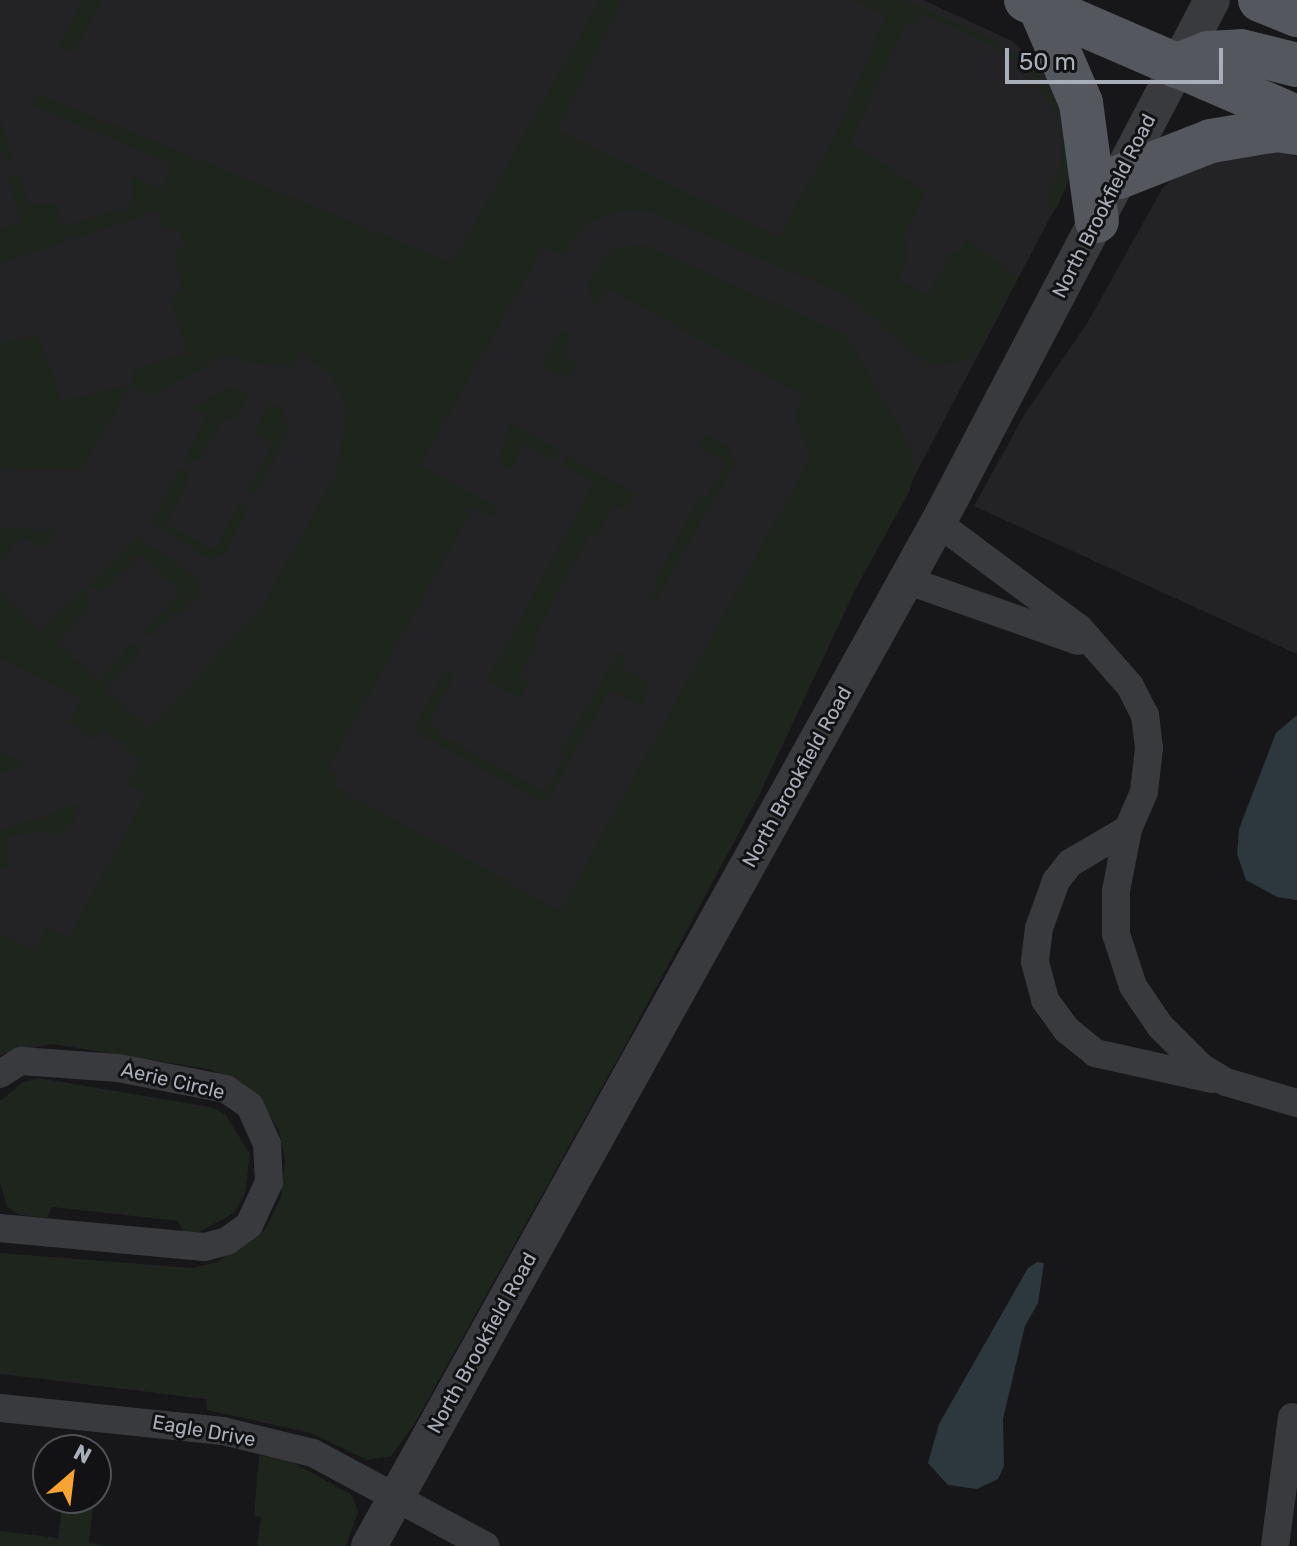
<!DOCTYPE html>
<html>
<head>
<meta charset="utf-8">
<style>
	body { margin:0 }
	#map { position:relative; width:1297px; height:1546px; overflow:hidden; background:#171719; font-family:Rubik,sans-serif }
	div>[style] { position:absolute }
	.built>* { inset:0; background:#232326 }
	.green>* { inset:0; background:#1d251d }
	.water>* { inset:0; background:#2d383e }
	.minor>* { height:28px; margin:-14px; padding:0 14px; transform-origin:14px; border-radius:14px; background:#383a3e }
	.tertiary>* { height:36px; margin:-18px; padding:0 18px; transform-origin:18px; border-radius:18px; background:#383a3e }
	.primary>* { height:44px; margin:-22px; padding:0 22px; transform-origin:22px; border-radius:22px; background:#54575e }
	span { translate:-50% -50%; white-space:nowrap; text-align:center; line-height:1.15; -webkit-text-stroke:6px #121214; paint-order:stroke }
	.street-label { font-size:20px; color:#a9afba }
	.north { position:absolute; left:32px; top:1434px; width:80px; height:80px; box-sizing:border-box; background:#121214; border:2px solid #4e5156; border-radius:50%; rotate:28deg; font-size:22px; font-weight:700; line-height:32px; text-align:center; color:#a9afba }
	.north::after { content:''; display:block; margin:auto; width:28px; height:36px; background:#f7a432; clip-path:polygon(50% 0,100% 100%,50% 72%,0 100%) }
	.scale { position:absolute; left:1005px; top:48px; width:218px; height:36px; box-sizing:border-box; border:4px solid #a9afba; border-top:0; padding-left:10px; font-size:24px; line-height:28px; white-space:nowrap; color:#a9afba; -webkit-text-stroke:6px #121214; paint-order:stroke }
</style>
</head>
<body>
<div id="map">
	<div class="built">
		<i style="clip-path:polygon(0 0,923px 0,1012px 41px,1055px 81px,1066px 187px,855px 590px,759px 795px,621px 1053px,57px 991px,0 960px)"></i>
		<i style="clip-path:polygon(1271px 148px,1297px 157px,1297px 654px,974px 506px,1024px 415px,1088px 322px,1162px 189px,1182px 170px)"></i>
	</div>
	<div class="green">
		<i style="clip-path:polygon(83px 0,102px 0,74px 52px,58px 45px)"></i>
		<i style="clip-path:polygon(600px 0,623px 0,558px 131px,778px 237px,835px 136px,886px 15px,855px 0,903px 0,984px 35px,1016px 55px,1043px 80px,1062px 111px,1072px 171px,1066px 187px,1056px 209px,1047px 208px,1048px 191px,1061px 167px,1061px 135px,1052px 108px,1028px 71px,995px 46px,922px 14px,915px 25px,906px 24px,850px 143px,926px 192px,905px 235px,907px 261px,898px 280px,928px 295px,952px 250px,959px 253px,967px 239px,1018px 278px,973px 359px,930px 367px,848px 296px,647px 210px,617px 211px,589px 222px,562px 255px,544px 247px,420px 465px,497px 508px,497px 513px,491px 517px,473px 508px,328px 769px,339px 775px,334px 786px,560px 911px,807px 464px,810px 453px,794px 418px,804px 396px,607px 288px,593px 309px,588px 279px,615px 247px,646px 246px,846px 335px,911px 447px,915px 472px,909px 492px,855px 590px,759px 795px,621px 1053px,415px 1423px,391px 1456px,367px 1460px,311px 1433px,207px 1410px,206px 1399px,0 1374px,0 1253px,193px 1268px,217px 1262px,265px 1230px,281px 1197px,285px 1160px,279px 1131px,264px 1106px,242px 1083px,208px 1069px,52px 1044px,0 1055px,0 933px,34px 950px,47px 928px,69px 937px,146px 795px,127px 784px,140px 762px,106px 729px,91px 739px,70px 722px,80px 699px,0 658px,0 593px,40px 632px,83px 590px,90px 596px,88px 610px,57px 643px,98px 681px,134px 642px,138px 647px,140px 651px,106px 689px,149px 729px,262px 607px,336px 474px,347px 409px,333px 378px,303px 352px,290px 369px,221px 357px,152px 396px,132px 384px,82px 470px,0 471px,0 344px,38px 334px,62px 401px,131px 384px,134px 369px,187px 353px,170px 296px,182px 290px,174px 251px,185px 246px,178px 229px,164px 230px,157px 212px,0 263px,0 229px,21px 222px,7px 176px,19px 173px,28px 204px,54px 203px,64px 226px,131px 205px,131px 175px,162px 189px,172px 164px,32px 105px,38px 94px,452px 263px)"></i>
		<i style="clip-path:polygon(0 119px,13px 159px,4px 162px,0 148px)"></i>
		<i style="clip-path:polygon(561px 330px,571px 335px,563px 356px,578px 364px,570px 377px,548px 371px,543px 361px)"></i>
		<i style="clip-path:polygon(226px 387px,250px 392px,233px 422px,224px 418px,202px 457px,189px 464px,184px 460px,207px 416px,194px 408px)"></i>
		<i style="clip-path:polygon(269px 403px,283px 409px,288px 432px,258px 491px,251px 494px,247px 491px,272px 444px,254px 433px)"></i>
		<i style="clip-path:polygon(510px 422px,560px 452px,554px 461px,524px 444px,512px 468px,505px 468px,498px 462px)"></i>
		<i style="clip-path:polygon(704px 434px,729px 448px,735px 464px,654px 603px,649px 600px,657px 584px,654px 582px,701px 495px,707px 497px,726px 463px,697px 446px)"></i>
		<i style="clip-path:polygon(568px 456px,635px 493px,625px 510px,614px 505px,597px 536px,590px 534px,533px 639px,538px 644px,520px 676px,530px 681px,521px 698px,487px 680px,594px 482px,562px 465px)"></i>
		<i style="clip-path:polygon(180px 467px,189px 475px,187px 484px,166px 524px,214px 550px,240px 503px,247px 511px,225px 553px,211px 560px,151px 522px)"></i>
		<i style="clip-path:polygon(0 528px,54px 529px,56px 534px,42px 548px,22px 536px,0 561px)"></i>
		<i style="clip-path:polygon(137px 537px,198px 578px,200px 596px,148px 636px,144px 632px,180px 592px,140px 555px,101px 593px,89px 585px)"></i>
		<i style="clip-path:polygon(619px 652px,625px 655px,623px 668px,648px 681px,644px 705px,609px 692px,545px 804px,413px 730px,445px 671px,454px 676px,429px 723px,440px 729px,438px 734px,545px 792px,564px 757px,559px 753px)"></i>
		<i style="clip-path:polygon(0 751px,25px 765px,0 773px)"></i>
		<i style="clip-path:polygon(78px 804px,76px 820px,56px 836px,48px 831px,7px 836px,9px 869px,0 868px,0 831px)"></i>
		<i style="clip-path:polygon(39px 1078px,210px 1107px,225px 1114px,250px 1154px,245px 1194px,234px 1213px,197px 1233px,184px 1233px,178px 1221px,52px 1207px,47px 1218px,20px 1215px,7px 1207px,0 1182px,0 1101px,23px 1082px)"></i>
		<i style="clip-path:polygon(259px 1455px,294px 1463px,352px 1495px,358px 1512px,346px 1546px,257px 1546px,261px 1517px,254px 1516px)"></i>
		<i style="clip-path:polygon(63px 1498px,94px 1498px,89px 1543px,109px 1546px,0 1546px,0 1531px,58px 1538px)"></i>
	</div>
	<div class="water">
		<i style="clip-path:polygon(1297px 715px,1297px 900px,1277px 897px,1246px 880px,1237px 854px,1239px 829px,1276px 733px)"></i>
		<i style="clip-path:polygon(1037px 1262px,1044px 1263px,1038px 1303px,1025px 1326px,1003px 1419px,1004px 1466px,998px 1479px,977px 1489px,948px 1485px,928px 1463px,939px 1424px,1028px 1268px)"></i>
	</div>
	<div class="minor">
		<i style="left:938px;top:523px;width:176px;rotate:36.7deg"></i>
		<i style="left:1079px;top:628px;width:77px;rotate:48.7deg"></i>
		<i style="left:1130px;top:686px;width:33px;rotate:63deg"></i>
		<i style="left:1145px;top:715px;width:33px;rotate:83deg"></i>
		<i style="left:1149px;top:748px;width:44px;rotate:96.5deg"></i>
		<i style="left:1144px;top:792px;width:40px;rotate:113.4deg"></i>
		<i style="left:1128px;top:829px;width:63px;rotate:101deg"></i>
		<i style="left:1116px;top:891px;width:43px;rotate:90deg"></i>
		<i style="left:1116px;top:934px;width:55px;rotate:71.9deg"></i>
		<i style="left:1133px;top:986px;width:48px;rotate:56deg"></i>
		<i style="left:1160px;top:1026px;width:58px;rotate:45deg"></i>
		<i style="left:1201px;top:1067px;width:29px;rotate:31deg"></i>
		<i style="left:1226px;top:1082px;width:74px;rotate:16.5deg"></i>
		<i style="left:906px;top:580px;width:182px;rotate:19.5deg"></i>
		<i style="left:1128px;top:829px;width:67px;rotate:149.6deg"></i>
		<i style="left:1070px;top:863px;width:23px;rotate:128deg"></i>
		<i style="left:1056px;top:881px;width:50px;rotate:109.9deg"></i>
		<i style="left:1039px;top:928px;width:34px;rotate:97deg"></i>
		<i style="left:1035px;top:962px;width:39px;rotate:75deg"></i>
		<i style="left:1045px;top:1000px;width:37px;rotate:54deg"></i>
		<i style="left:1067px;top:1030px;width:36px;rotate:39deg"></i>
		<i style="left:1095px;top:1053px;width:120px;rotate:12.5deg"></i>
		<i style="left:0;top:1074px;width:25px;rotate:-32deg"></i>
		<i style="left:21px;top:1061px;width:97px;rotate:4.1deg"></i>
		<i style="left:118px;top:1068px;width:110px;rotate:11deg"></i>
		<i style="left:226px;top:1089px;width:29px;rotate:35deg"></i>
		<i style="left:250px;top:1106px;width:42px;rotate:65.9deg"></i>
		<i style="left:267px;top:1144px;width:38px;rotate:87deg"></i>
		<i style="left:269px;top:1182px;width:47px;rotate:114.9deg"></i>
		<i style="left:249px;top:1225px;width:27px;rotate:144deg"></i>
		<i style="left:227px;top:1241px;width:24px;rotate:165deg"></i>
		<i style="left:204px;top:1247px;width:205px;rotate:-174.7deg"></i>
		<i style="left:0;top:1408px;width:224px;rotate:5.9deg"></i>
		<i style="left:223px;top:1431px;width:93px;rotate:13.7deg"></i>
		<i style="left:313px;top:1453px;width:196px;rotate:28.3deg"></i>
		<i style="left:1275px;top:1546px;width:130px;rotate:-82.5deg"></i>
	</div>
	<div class="tertiary">
		<i style="left:369px;top:1546px;width:1171px;rotate:-60.92deg"></i>
		<i style="left:938px;top:523px;width:590px;rotate:-62.35deg"></i>
	</div>
	<div class="primary">
		<i style="left:1026px;top:0;width:295px;rotate:23.4deg"></i>
		<i style="left:1260px;top:0;width:40px;rotate:22deg"></i>
		<i style="left:1039px;top:5px;width:107px;rotate:66.8deg"></i>
		<i style="left:1081px;top:103px;width:119px;rotate:82.3deg"></i>
		<i style="left:1176px;top:66px;width:35px;rotate:-22deg"></i>
		<i style="left:1208px;top:53px;width:33px;rotate:-3deg"></i>
		<i style="left:1241px;top:51px;width:58px;rotate:14deg"></i>
		<i style="left:1119px;top:177px;width:99px;rotate:-21.4deg"></i>
		<i style="left:1211px;top:141px;width:67px;rotate:-9.5deg"></i>
		<i style="left:1277px;top:130px;width:20px;rotate:9deg"></i>
	</div>
	<div class="street-label">
		<span style="left:1104px;top:206px;rotate:-63deg">North Brookfield Road</span>
		<span style="left:797px;top:777px;rotate:-61deg">North Brookfield Road</span>
		<span style="left:173px;top:1081px;rotate:13deg">Aerie Circle</span>
		<span style="left:482px;top:1343px;rotate:-61deg">North Brookfield Road</span>
		<span style="left:204px;top:1431px;rotate:10deg">Eagle Drive</span>
	</div>
	<div class="north">N</div>
	<div class="scale">50 m</div>
</div>
</body>
</html>
